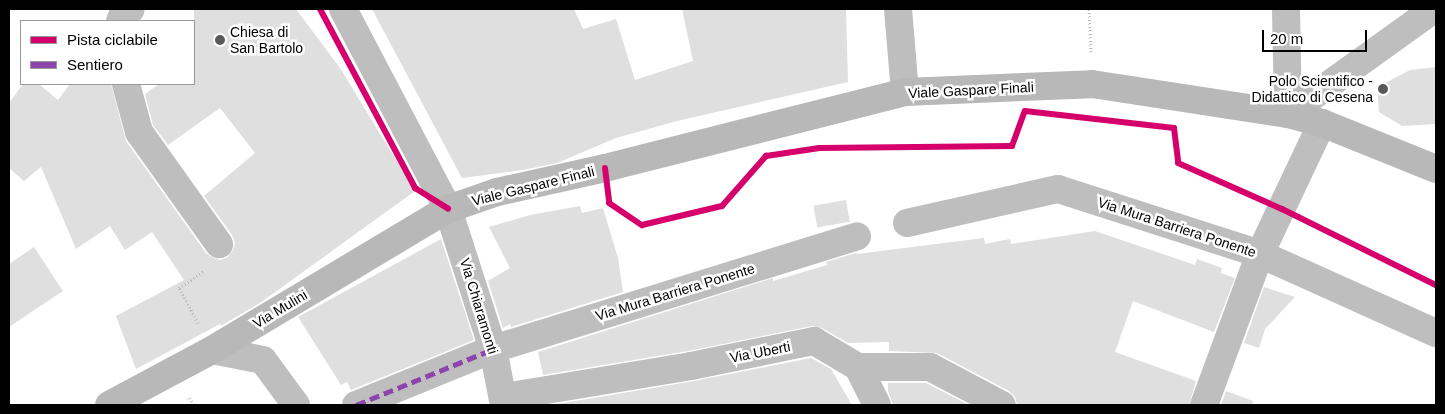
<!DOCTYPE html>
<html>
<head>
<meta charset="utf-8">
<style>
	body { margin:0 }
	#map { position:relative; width:1445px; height:414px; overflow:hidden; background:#fff; font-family:Helvetica,sans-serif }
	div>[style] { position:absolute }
	.building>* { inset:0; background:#dfdfdf; transform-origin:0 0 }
	.path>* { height:3px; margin-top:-1.5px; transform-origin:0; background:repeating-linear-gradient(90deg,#b9b9b9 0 1px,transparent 0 3.5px) }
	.street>* { height:28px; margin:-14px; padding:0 14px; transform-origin:14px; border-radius:14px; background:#bebebe }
	.secondary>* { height:28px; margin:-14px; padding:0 14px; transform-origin:14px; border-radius:14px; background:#b8b8b8 }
	.quiet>* { height:5px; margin-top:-2.5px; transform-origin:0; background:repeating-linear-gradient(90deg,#8e44ad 0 10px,transparent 0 15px) }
	.cycleway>* { height:6px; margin:-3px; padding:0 3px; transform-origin:3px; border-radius:3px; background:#d6006c }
	.dots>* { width:14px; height:14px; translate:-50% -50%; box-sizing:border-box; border:2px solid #fff; border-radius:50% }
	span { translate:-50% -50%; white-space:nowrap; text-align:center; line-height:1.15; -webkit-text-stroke:5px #fff; paint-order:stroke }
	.poi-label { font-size:14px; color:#000 }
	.left { translate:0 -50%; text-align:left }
	.right { translate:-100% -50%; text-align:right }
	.street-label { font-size:14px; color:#000 }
	.frame { position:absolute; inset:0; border:10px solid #000; pointer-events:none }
	.legend { position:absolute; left:20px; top:20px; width:175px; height:65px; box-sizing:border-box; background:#fff; border:1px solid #999; margin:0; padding:6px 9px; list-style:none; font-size:15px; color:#000 }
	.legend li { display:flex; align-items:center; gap:10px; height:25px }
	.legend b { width:25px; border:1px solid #999 }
	.scale { position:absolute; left:1262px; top:30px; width:105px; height:22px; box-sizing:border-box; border:2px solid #000; border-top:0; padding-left:6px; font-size:15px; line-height:18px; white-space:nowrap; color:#000; -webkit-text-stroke:4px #fff; paint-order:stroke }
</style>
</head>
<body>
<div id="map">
	<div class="building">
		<i style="clip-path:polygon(194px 9px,296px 9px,340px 68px,415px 191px,260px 303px,221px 326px,220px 324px,136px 369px,116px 316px,184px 280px,152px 232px,125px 250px,110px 226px,76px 249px,41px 167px,24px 181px,9px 168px,9px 103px,23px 84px,39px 84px,58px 100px,70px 84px,111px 84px,126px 141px,206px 253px,213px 258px,220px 260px,228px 257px,233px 250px,235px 243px,232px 235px,204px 196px,255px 153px,220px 108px,168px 145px,153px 125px,145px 94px,159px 84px,194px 84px)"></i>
		<i style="clip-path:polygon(372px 9px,574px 9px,583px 29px,616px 19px,635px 80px,693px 61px,682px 9px,846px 9px,848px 82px,677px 121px,616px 138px,557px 163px,523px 170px,462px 178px)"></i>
		<i style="clip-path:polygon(1436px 67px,1436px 124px,1402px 126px,1379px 112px,1377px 87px,1410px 70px)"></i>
		<i style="left:846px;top:200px;width:22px;height:33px;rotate:80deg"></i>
		<i style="clip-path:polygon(580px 206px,582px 213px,603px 208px,618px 258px,623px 292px,511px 327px,510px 324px,503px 328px,488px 281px,510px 268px,489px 227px,530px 215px)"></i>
		<i style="clip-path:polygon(1095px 231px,1195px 265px,1197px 259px,1222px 268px,1221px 273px,1235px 278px,1214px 332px,1133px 301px,1115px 352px,1196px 381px,1189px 405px,1017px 405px,1015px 397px,1009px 391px,937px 353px,889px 351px,889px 342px,848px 343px,822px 328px,812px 326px,688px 351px,543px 375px,538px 352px,773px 278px,773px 281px,827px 265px,826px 262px,856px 253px,857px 254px,984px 238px,985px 244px,1010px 239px,1011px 244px)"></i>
		<i style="clip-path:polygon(441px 239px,474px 340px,351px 390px,347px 382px,341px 385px,298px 317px)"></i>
		<i style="clip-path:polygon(34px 247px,63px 291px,9px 327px,9px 264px)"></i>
		<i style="clip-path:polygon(1264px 287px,1295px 297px,1265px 329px,1259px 348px,1244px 343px)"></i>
		<i style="clip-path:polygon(811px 358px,831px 369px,852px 405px,551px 405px,694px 381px)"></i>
		<i style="clip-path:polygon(888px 383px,926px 383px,969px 405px,893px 405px,888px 391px)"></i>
		<i style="clip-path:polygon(1226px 391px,1253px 401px,1252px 405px,1221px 405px)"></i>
	</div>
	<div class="path">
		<i style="left:1089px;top:9px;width:44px;rotate:87.4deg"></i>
		<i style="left:198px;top:323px;width:40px;rotate:-118deg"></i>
		<i style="left:179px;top:288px;width:30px;rotate:-34deg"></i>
		<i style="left:189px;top:398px;width:9px;rotate:54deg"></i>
	</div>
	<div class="street">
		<i style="left:343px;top:9px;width:226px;rotate:62.3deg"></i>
		<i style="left:448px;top:209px;width:147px;rotate:72.2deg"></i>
		<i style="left:493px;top:349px;width:57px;rotate:78.9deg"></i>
		<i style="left:898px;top:9px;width:83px;rotate:85.2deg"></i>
		<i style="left:1286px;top:9px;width:105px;rotate:88.9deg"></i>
		<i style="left:120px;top:21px;width:8px;rotate:-67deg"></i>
		<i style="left:123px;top:14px;width:9px;rotate:-32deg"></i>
		<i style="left:126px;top:84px;width:50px;rotate:74.8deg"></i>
		<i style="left:139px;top:132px;width:138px;rotate:54.5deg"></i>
		<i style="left:1288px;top:114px;width:180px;rotate:-35.7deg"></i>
		<i style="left:907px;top:223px;width:155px;rotate:-12.7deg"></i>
		<i style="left:1058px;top:189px;width:212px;rotate:17.8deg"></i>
		<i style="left:1260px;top:254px;width:193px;rotate:24.2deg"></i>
		<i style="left:212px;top:350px;width:52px;rotate:11.1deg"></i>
		<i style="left:263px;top:360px;width:56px;rotate:53.7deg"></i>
		<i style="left:858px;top:367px;width:42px;rotate:63.4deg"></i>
		<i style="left:504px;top:397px;width:190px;rotate:-9.4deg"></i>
		<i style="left:691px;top:366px;width:126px;rotate:-11.5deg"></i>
		<i style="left:814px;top:341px;width:51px;rotate:30.6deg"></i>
		<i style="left:858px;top:367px;width:72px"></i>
		<i style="left:930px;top:367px;width:81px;rotate:27.8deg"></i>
		<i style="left:356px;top:405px;width:148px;rotate:-22.2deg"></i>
		<i style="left:493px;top:349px;width:381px;rotate:-17.2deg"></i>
		<i style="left:1204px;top:405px;width:161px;rotate:-69.7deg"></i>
		<i style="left:1260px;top:254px;width:145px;rotate:-64.7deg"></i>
	</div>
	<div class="secondary">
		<i style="left:109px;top:405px;width:117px;rotate:-28.1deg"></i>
		<i style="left:212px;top:350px;width:275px;rotate:-30.9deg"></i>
		<i style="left:448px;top:209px;width:52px;rotate:-19.1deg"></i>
		<i style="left:497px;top:192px;width:111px;rotate:-12.5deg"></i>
		<i style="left:605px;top:168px;width:309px;rotate:-14.2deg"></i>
		<i style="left:905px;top:92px;width:187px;rotate:-2.4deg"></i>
		<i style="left:1092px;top:84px;width:198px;rotate:8.7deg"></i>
		<i style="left:1288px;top:114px;width:35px;rotate:15deg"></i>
		<i style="left:1322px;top:123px;width:123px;rotate:22deg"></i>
	</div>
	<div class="quiet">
		<i style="left:356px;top:405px;width:148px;rotate:-22.2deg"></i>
	</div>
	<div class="cycleway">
		<i style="left:320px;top:9px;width:203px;rotate:62deg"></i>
		<i style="left:415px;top:188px;width:39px;rotate:32deg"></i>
		<i style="left:605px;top:168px;width:35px;rotate:83deg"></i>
		<i style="left:609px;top:203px;width:40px;rotate:34deg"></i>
		<i style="left:642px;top:225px;width:82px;rotate:-13.4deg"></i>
		<i style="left:722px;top:206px;width:67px;rotate:-48.7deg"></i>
		<i style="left:766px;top:156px;width:54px;rotate:-8.6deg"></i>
		<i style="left:819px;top:148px;width:193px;rotate:-0.6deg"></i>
		<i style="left:1012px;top:146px;width:37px;rotate:-70deg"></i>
		<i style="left:1025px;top:111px;width:150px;rotate:6.5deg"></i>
		<i style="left:1174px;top:128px;width:35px;rotate:83deg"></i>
		<i style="left:1178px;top:163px;width:114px;rotate:23.9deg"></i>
		<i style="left:1282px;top:209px;width:172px;rotate:26.3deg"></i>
	</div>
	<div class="dots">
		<i style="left:220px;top:40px;background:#595959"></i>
		<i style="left:1383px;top:89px;background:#595959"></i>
	</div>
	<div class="poi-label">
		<span class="left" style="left:230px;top:40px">Chiesa di<br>San Bartolo</span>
		<span class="right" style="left:1373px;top:89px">Polo Scientifico -<br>Didattico di Cesena</span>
	</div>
	<div class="street-label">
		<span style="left:971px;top:90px;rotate:-3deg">Viale Gaspare Finali</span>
		<span style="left:533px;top:186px;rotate:-14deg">Viale Gaspare Finali</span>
		<span style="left:1177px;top:227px;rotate:18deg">Via Mura Barriera Ponente</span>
		<span style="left:675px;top:292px;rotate:-17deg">Via Mura Barriera Ponente</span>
		<span style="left:479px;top:306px;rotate:73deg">Via Chiaramonti</span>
		<span style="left:280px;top:309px;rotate:-31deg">Via Mulini</span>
		<span style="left:760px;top:352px;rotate:-11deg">Via Uberti</span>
	</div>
	<div class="frame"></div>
	<ul class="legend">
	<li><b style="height:6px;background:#d6006c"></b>Pista ciclabile</li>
	<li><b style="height:6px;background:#8e44ad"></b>Sentiero</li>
	</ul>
	<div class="scale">20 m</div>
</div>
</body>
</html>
